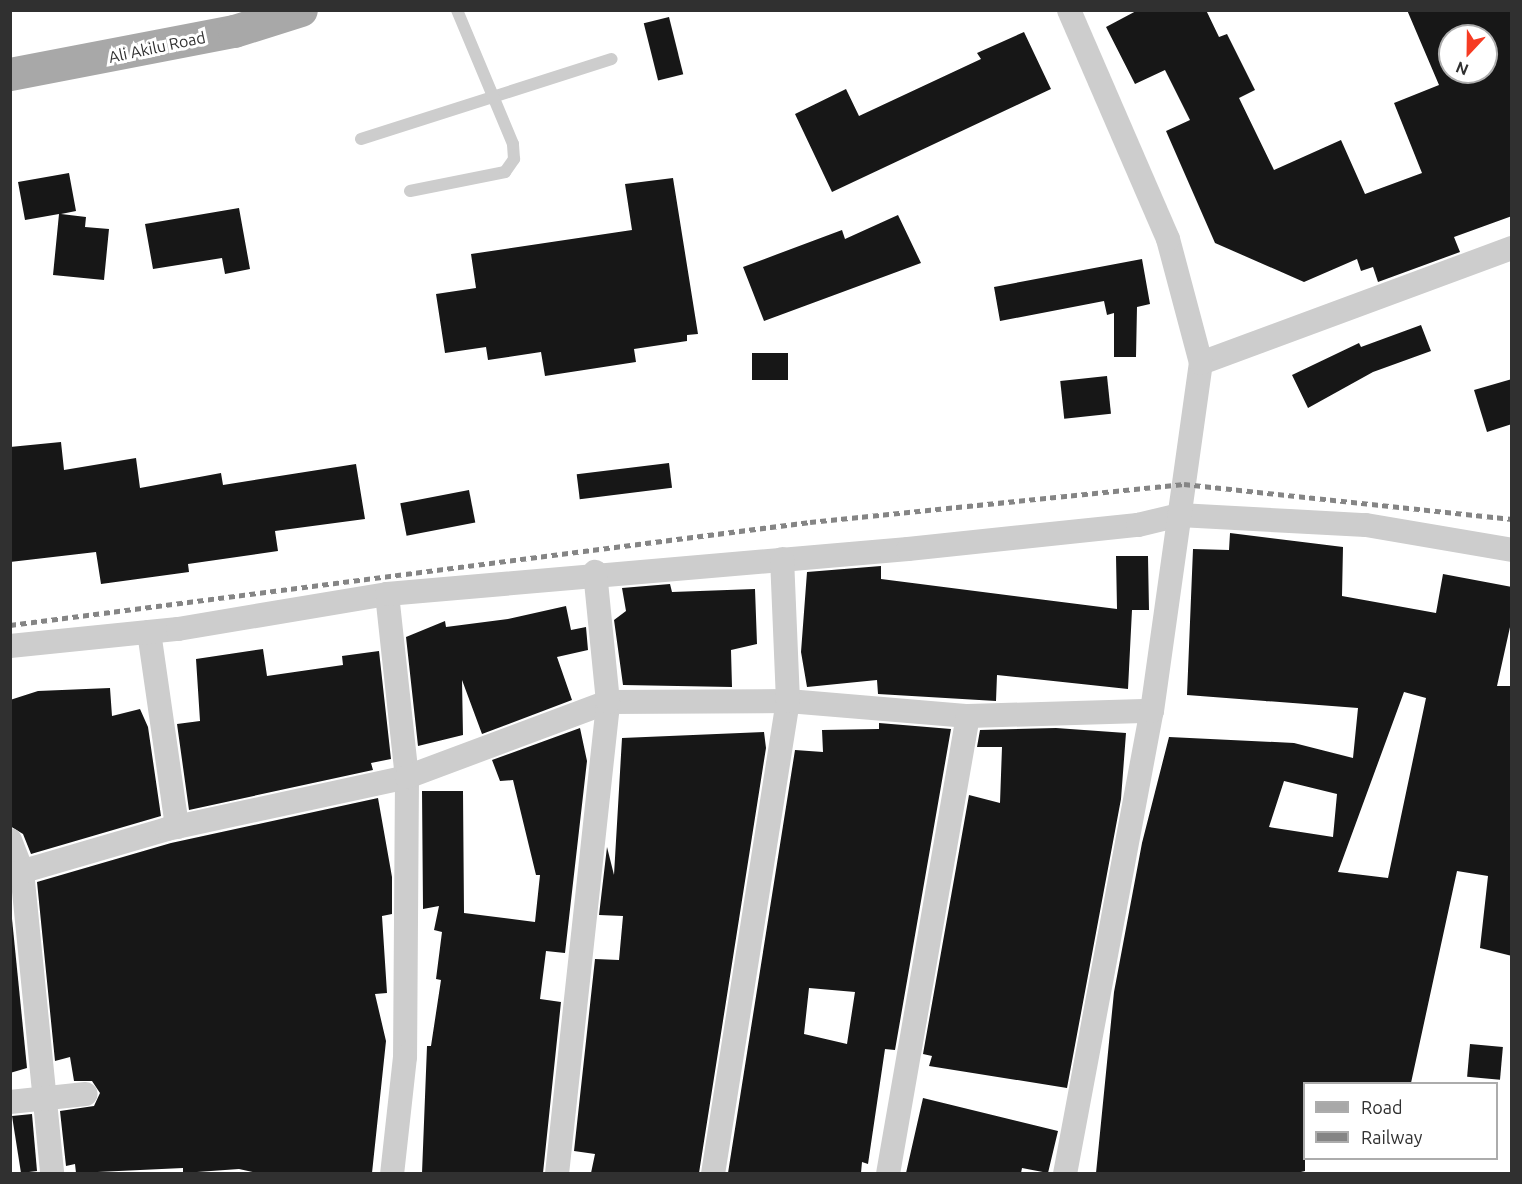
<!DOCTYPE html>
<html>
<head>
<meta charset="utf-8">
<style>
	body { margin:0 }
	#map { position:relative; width:1522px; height:1184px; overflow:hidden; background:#fff; font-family:Ubuntu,sans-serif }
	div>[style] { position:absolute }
	.building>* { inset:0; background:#171717; transform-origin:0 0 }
	.lane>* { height:12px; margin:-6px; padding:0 6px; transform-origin:6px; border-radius:6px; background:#cdcdcd }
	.street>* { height:24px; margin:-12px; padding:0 12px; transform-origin:12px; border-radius:12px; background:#cdcdcd }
	.primary>* { height:33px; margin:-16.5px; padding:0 16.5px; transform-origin:16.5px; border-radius:16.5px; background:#a8a8a8 }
	.rail>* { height:4.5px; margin-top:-2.25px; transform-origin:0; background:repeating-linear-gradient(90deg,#858585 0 6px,transparent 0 10.5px) }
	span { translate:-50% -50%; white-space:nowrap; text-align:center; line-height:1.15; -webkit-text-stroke:6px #fff; paint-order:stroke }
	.street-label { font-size:16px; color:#303030 }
	.frame { position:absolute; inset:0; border:12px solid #303030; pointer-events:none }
	.legend { position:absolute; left:1303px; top:1082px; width:195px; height:78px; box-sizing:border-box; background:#fff; border:2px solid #acacac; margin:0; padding:8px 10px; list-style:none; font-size:18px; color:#303030 }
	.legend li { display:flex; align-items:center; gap:12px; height:30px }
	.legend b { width:30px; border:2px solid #acacac }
	.north { position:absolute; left:1438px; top:24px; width:60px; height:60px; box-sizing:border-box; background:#fff; border:2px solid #acacac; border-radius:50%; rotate:202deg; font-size:16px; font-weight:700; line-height:24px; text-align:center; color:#303030 }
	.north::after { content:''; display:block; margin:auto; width:21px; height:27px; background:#f63b23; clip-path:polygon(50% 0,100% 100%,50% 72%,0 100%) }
</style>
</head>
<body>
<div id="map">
	<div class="building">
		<i style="clip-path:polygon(evenodd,1138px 10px,1206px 10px,1219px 37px,1227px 34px,1255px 90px,1239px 98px,1274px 170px,1341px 140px,1365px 194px,1422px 173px,1394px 103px,1439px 85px,1407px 10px,1512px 10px,1512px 216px,1454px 237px,1460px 252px,1378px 282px,1373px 267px,1361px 271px,1357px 259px,1304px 282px,1215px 243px,1166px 131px,1190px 120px,1165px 70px,1135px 84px,1106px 27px,1138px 10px,1450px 36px,1486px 36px,1486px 72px,1450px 72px,1450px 36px)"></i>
		<i style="left:669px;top:17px;width:59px;height:26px;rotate:76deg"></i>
		<i style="clip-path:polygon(1024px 32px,1051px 89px,832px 192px,795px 114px,846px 89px,859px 116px,981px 59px,977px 53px)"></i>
		<i style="clip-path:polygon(69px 173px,76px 211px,61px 214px,86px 217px,85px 227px,109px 229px,104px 280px,53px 275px,59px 214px,25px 220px,18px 182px)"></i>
		<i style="clip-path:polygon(673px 178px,698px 334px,687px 335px,687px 341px,634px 349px,636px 362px,545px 376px,541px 352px,488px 360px,486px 347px,445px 353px,436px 294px,476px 288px,471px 254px,632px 230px,625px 184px)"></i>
		<i style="clip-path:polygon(239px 208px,250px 269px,225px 274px,222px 258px,153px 269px,145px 224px)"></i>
		<i style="clip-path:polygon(898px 215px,921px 263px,764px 321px,743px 267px,842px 230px,845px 239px)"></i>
		<i style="clip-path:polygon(1142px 259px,1150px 304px,1137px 307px,1136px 357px,1114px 357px,1114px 313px,1107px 315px,1104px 301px,1000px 321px,994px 287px)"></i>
		<i style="clip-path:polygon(1421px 325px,1431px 351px,1373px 372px,1308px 408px,1292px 375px,1359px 343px,1361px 347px)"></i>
		<i style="left:752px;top:353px;width:36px;height:27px"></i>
		<i style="left:1107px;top:376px;width:38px;height:47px;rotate:84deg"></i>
		<i style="clip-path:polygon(1512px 379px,1512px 424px,1487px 432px,1474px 390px)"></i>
		<i style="clip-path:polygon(61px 442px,64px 470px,136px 458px,140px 488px,221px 473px,223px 485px,356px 464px,365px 519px,275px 531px,278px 551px,188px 564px,189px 572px,101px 584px,96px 552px,10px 562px,10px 447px)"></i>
		<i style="left:669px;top:463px;width:25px;height:93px;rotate:83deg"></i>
		<i style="left:469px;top:490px;width:33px;height:70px;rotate:79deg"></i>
		<i style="clip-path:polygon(evenodd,1230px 533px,1343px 547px,1342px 596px,1436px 613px,1443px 574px,1512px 587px,1512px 618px,1497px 686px,1512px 686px,1512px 956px,1480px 948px,1488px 876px,1457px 871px,1411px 1083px,1305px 1083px,1305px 1171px,1297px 1173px,1096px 1173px,1114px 992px,1142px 843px,1169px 737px,1294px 743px,1353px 758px,1358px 708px,1187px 695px,1193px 549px,1229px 550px,1230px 533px,1404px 692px,1426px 698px,1388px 878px,1338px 872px,1404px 692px,1230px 533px,1284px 781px,1337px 794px,1333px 837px,1269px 827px,1284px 781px)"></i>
		<i style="clip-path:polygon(1116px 556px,1148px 556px,1149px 610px,1132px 610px,1128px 689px,997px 675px,996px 701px,878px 694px,877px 680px,807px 687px,801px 652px,807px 572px,881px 566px,881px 579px,1117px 609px)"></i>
		<i style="clip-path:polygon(670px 584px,672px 592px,755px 589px,757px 644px,731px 650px,732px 687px,623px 685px,614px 620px,626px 611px,622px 588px)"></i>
		<i style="clip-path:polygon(566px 606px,571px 630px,586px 627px,588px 650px,557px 657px,572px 700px,482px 734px,462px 680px,463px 735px,418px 746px,406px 637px,445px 621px,446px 627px,508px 619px)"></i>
		<i style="clip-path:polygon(263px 649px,267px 676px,343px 665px,342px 656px,379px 651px,391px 759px,371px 763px,373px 770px,189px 810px,177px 724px,200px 721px,196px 659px)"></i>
		<i style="clip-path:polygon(110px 688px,112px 716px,140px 709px,148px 727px,161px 816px,31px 854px,23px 834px,10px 826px,10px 700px,38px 691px)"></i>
		<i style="clip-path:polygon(evenodd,879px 723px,951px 729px,895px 1050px,885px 1049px,868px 1164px,862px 1162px,861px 1173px,728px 1173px,795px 750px,823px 752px,822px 730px,879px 729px,879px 723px,809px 988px,855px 992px,847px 1044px,804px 1034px,809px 988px)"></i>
		<i style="clip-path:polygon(580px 728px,587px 761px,565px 953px,546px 951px,540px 999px,561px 1002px,543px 1173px,422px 1173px,427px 1046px,431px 1046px,441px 980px,436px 979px,442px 932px,434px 930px,439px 906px,423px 909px,422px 791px,463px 791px,464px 913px,535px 922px,540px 875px,536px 875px,513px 780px,500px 781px,492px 760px)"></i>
		<i style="clip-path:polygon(1056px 728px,1126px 733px,1121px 799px,1067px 1088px,929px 1066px,932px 1056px,923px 1054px,969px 795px,1000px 803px,1002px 747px,977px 747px,980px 730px)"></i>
		<i style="clip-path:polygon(764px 732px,766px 748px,699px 1173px,591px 1173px,595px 1154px,574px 1151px,595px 959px,619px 960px,623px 916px,599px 915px,607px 847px,614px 875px,622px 738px)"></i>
		<i style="clip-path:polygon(378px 798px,392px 877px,392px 914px,382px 916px,387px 993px,375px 994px,386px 1041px,372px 1173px,257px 1173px,239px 1169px,183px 1173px,183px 1168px,76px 1173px,75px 1164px,66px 1166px,60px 1111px,94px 1106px,100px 1093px,92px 1081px,74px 1081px,70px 1057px,55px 1061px,37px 882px,171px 843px)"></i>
		<i style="clip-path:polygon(10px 899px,27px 1068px,10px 1073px)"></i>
		<i style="left:1470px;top:1044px;width:33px;height:33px;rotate:5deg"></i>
		<i style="clip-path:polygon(923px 1098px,1058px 1131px,1048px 1173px,1022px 1168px,1021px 1173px,906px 1173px)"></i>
		<i style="clip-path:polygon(32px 1114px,37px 1171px,21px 1173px,12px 1116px)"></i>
	</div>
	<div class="lane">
		<i style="left:361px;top:139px;width:263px;rotate:-17.7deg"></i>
		<i style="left:410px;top:191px;width:97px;rotate:-11.3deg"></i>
		<i style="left:505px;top:172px;width:16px;rotate:-55deg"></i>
		<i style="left:514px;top:159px;width:15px;rotate:-94deg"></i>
		<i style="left:513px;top:144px;width:145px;rotate:-112.7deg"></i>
	</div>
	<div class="street">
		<i style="left:1201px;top:363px;width:332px;rotate:-20.3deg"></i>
		<i style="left:387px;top:594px;width:184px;rotate:83.8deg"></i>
		<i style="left:407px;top:777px;width:280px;rotate:90.4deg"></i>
		<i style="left:405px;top:1057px;width:118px;rotate:96.3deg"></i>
		<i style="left:149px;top:632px;width:197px;rotate:81.8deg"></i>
		<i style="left:10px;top:646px;width:169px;rotate:-5.8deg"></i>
		<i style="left:178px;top:629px;width:212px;rotate:-9.5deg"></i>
		<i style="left:387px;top:594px;width:523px;rotate:-4.94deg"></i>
		<i style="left:908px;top:549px;width:231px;rotate:-6deg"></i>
		<i style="left:1138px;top:525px;width:42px;rotate:-13.7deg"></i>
		<i style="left:1179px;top:515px;width:187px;rotate:3.1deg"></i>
		<i style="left:1366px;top:525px;width:148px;rotate:9.7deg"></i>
		<i style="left:10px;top:840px;width:33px;rotate:69deg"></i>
		<i style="left:22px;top:871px;width:304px;rotate:84.3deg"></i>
		<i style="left:10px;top:875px;width:164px;rotate:-16.3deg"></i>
		<i style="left:167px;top:829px;width:246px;rotate:-12.2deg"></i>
		<i style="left:407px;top:777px;width:215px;rotate:-20.5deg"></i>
		<i style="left:608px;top:702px;width:180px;rotate:-0.3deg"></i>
		<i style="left:788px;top:701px;width:181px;rotate:4.8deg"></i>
		<i style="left:968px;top:716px;width:184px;rotate:-1.6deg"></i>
		<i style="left:10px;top:1102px;width:76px;rotate:-6deg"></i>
		<i style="left:557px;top:1174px;width:475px;rotate:-83.8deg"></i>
		<i style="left:608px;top:702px;width:131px;rotate:-95.7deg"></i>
		<i style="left:713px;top:1174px;width:479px;rotate:-81deg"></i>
		<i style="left:788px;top:701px;width:142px;rotate:-92.4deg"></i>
		<i style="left:888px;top:1174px;width:465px;rotate:-80.1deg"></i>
		<i style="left:1065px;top:1174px;width:471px;rotate:-79.4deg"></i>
		<i style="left:1152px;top:711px;width:351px;rotate:-82deg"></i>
		<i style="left:1201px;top:363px;width:128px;rotate:-104.9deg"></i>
		<i style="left:1168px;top:239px;width:249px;rotate:-113.4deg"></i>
	</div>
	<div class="primary">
		<i style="left:10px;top:74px;width:228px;rotate:-10.9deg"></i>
		<i style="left:234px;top:31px;width:70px;rotate:-17.4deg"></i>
	</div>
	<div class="rail">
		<i style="left:10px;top:625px;width:807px;rotate:-7.34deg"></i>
		<i style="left:810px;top:522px;width:376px;rotate:-5.8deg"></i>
		<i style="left:1184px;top:484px;width:330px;rotate:6.1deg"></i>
	</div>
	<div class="street-label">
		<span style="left:157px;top:47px;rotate:-12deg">Ali Akilu Road</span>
	</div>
	<div class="frame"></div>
	<ul class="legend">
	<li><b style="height:8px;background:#a8a8a8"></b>Road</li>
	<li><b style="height:8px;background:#858585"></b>Railway</li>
	</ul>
	<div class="north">N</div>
</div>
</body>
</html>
